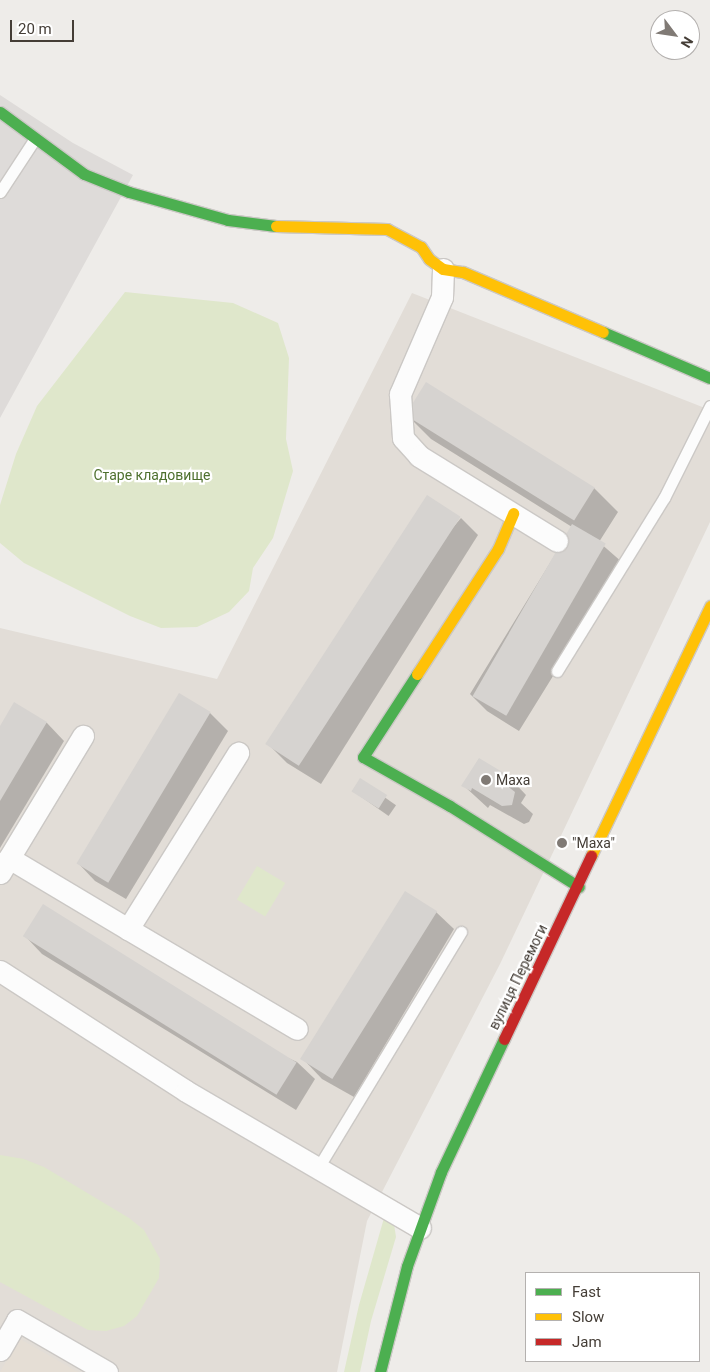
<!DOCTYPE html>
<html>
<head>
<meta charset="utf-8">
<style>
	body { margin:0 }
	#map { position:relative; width:710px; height:1372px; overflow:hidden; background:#eeece9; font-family:Roboto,sans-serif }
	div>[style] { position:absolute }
	.residential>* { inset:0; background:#e2ddd7 }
	.education>* { inset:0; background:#e5ded5 }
	.green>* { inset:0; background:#dfe7cb; transform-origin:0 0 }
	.parking>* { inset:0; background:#dedbd9 }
	.shadow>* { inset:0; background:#0003; transform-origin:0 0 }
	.building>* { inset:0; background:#d6d3d0; transform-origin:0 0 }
	.roads { filter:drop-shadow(1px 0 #cbc8c5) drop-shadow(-1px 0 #cbc8c5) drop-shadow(0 1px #cbc8c5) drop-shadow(0 -1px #cbc8c5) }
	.lane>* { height:11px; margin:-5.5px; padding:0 5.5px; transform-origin:5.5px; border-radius:5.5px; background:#fcfcfc }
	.street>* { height:21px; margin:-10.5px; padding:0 10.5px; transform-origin:10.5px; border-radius:10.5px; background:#fcfcfc }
	.fast>* { height:11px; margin:-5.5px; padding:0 5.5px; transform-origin:5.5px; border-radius:5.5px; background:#4caf50 }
	.slow>* { height:11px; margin:-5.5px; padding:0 5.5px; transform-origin:5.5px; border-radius:5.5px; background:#ffc107 }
	.jam>* { height:11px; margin:-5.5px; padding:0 5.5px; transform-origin:5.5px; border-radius:5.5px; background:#c62828 }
	.dots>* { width:14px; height:14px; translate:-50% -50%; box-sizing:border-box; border:2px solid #fff; border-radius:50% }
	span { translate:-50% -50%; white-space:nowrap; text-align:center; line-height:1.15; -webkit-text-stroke:4.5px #fff; paint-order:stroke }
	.park-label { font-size:14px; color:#4e702e }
	.poi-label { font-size:14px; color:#443d36 }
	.left { translate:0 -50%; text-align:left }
	.street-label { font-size:14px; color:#443d36 }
	.legend { position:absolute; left:525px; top:1272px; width:175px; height:90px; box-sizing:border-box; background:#fff; border:1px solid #b4b1af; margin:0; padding:6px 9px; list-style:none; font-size:15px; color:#443d36 }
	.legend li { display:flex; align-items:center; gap:10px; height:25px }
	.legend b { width:25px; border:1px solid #b4b1af }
	.north { position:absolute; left:650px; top:10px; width:50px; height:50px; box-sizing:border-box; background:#fff; border:1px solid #b4b1af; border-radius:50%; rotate:121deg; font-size:14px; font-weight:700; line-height:20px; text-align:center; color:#443d36 }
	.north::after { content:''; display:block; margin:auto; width:18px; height:22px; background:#807a75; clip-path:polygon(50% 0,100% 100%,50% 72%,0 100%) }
	.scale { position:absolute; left:10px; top:20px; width:64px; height:22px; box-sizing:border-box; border:2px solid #443d36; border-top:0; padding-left:6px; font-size:15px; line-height:18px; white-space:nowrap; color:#443d36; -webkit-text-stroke:4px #fff; paint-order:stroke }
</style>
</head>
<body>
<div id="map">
	<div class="residential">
		<i style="clip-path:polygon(412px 293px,710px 410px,710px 522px,500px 964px,367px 1221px,337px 1372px,0 1372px,0 628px,217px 679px)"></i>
	</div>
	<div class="education">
		<i style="clip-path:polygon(20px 1339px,78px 1372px,0 1372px)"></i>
	</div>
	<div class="green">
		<i style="clip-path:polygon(125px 292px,233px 303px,278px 323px,289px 358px,286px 439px,293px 471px,273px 538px,253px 568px,249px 591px,229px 612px,197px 627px,161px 628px,130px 616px,24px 563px,0 543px,0 505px,16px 454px,37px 406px)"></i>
		<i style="left:257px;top:866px;width:33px;height:39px;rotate:31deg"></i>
		<i style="clip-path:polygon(0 1155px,24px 1159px,44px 1167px,129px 1218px,144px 1230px,160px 1259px,159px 1278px,137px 1316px,124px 1326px,106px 1331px,88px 1330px,0 1282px)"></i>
		<i style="clip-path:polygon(384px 1218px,394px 1224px,396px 1237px,371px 1321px,360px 1372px,344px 1372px,359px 1305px)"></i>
	</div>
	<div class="parking">
		<i style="clip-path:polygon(0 95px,73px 143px,133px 175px,0 418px)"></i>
	</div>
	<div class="shadow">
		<i style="clip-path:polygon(407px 415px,594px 488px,618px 512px,599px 542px,623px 563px,519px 731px,487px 711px,470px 694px,572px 527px,431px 439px)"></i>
		<i style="clip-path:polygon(461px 518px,478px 535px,321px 784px,287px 763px,270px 746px)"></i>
		<i style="clip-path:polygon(179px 695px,210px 713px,228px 731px,126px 899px,95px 881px,78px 863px)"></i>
		<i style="clip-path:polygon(14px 704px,47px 723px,64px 741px,0 848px,0 728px)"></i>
		<i style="clip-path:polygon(479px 759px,509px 777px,526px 795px,521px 803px,533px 814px,529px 822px,524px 824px,490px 805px,488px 808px,463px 785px)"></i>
		<i style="left:360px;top:780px;width:44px;height:13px;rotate:35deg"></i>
		<i style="clip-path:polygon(436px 912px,454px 929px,354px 1097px,322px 1079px,305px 1061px)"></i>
		<i style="clip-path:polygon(25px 936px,297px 1062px,315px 1079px,296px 1110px,42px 954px)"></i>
	</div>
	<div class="building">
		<i style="left:426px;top:382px;width:199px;height:39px;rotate:32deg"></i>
		<i style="left:427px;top:495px;width:40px;height:297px;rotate:33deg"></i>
		<i style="left:572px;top:524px;width:39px;height:199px;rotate:30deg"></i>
		<i style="left:179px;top:693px;width:37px;height:199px;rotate:31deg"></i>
		<i style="clip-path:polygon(14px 702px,47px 722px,0 801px,0 726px)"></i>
		<i style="clip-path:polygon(479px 758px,509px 776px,505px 784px,515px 792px,512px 805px,502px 806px,472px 788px,471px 791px,461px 786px)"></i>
		<i style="left:360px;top:778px;width:32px;height:16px;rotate:32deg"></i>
		<i style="left:405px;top:891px;width:38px;height:198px;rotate:32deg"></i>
		<i style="left:43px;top:904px;width:299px;height:38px;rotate:32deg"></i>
	</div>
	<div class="roads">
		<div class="lane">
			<i style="left:0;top:192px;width:62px;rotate:-56.8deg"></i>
			<i style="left:557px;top:671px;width:203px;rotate:-58.3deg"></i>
			<i style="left:664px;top:498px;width:103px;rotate:-63.4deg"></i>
			<i style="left:318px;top:1168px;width:276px;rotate:-58.8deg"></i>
		</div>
		<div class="street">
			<i style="left:443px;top:269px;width:28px;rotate:92deg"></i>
			<i style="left:442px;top:297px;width:106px;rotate:113.4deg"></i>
			<i style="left:400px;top:394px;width:44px;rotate:86.1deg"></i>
			<i style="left:403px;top:438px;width:24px;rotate:48deg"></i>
			<i style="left:419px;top:456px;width:162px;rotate:31.6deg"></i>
			<i style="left:9px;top:858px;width:143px;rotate:-58.8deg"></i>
			<i style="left:0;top:873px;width:17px;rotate:-59deg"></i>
			<i style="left:9px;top:858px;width:139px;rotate:30.8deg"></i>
			<i style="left:128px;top:929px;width:208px;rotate:-58deg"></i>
			<i style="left:128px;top:929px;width:196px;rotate:30.6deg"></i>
			<i style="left:0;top:971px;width:221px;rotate:32.8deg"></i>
			<i style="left:186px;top:1091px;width:271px;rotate:30.3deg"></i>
			<i style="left:0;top:1350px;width:34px;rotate:-60deg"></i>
			<i style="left:17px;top:1320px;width:104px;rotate:30deg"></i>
		</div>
		<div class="fast">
			<i style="left:0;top:112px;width:104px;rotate:36.4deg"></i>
			<i style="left:84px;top:174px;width:48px;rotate:21.8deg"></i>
			<i style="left:129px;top:192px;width:103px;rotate:15.8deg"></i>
			<i style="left:228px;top:220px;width:48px;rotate:7.1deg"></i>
			<i style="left:603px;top:332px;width:116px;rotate:23.3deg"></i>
			<i style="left:417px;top:674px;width:99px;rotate:123deg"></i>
			<i style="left:363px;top:757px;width:100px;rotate:29.4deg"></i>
			<i style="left:450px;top:806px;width:152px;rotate:32.1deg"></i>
			<i style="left:380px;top:1372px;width:109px;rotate:-75.7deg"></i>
			<i style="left:407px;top:1266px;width:100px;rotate:-70.1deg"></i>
			<i style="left:441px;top:1172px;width:147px;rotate:-64.7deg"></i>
		</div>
		<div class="slow">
			<i style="left:276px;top:226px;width:111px;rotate:1.5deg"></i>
			<i style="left:387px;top:229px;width:38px;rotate:28deg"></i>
			<i style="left:421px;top:247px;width:14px;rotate:56deg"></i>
			<i style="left:429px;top:259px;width:17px;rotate:36deg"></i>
			<i style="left:443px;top:269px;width:20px;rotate:9deg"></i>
			<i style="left:463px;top:272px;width:152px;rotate:23.2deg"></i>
			<i style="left:417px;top:674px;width:149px;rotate:-57.1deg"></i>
			<i style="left:498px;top:549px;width:39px;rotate:-67deg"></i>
			<i style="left:591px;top:856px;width:277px;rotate:-64.5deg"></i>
		</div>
		<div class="jam">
			<i style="left:504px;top:1039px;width:203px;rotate:-64.6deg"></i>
		</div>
	</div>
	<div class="dots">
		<i style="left:486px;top:780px;background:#807a75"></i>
		<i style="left:562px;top:843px;background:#807a75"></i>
	</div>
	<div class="park-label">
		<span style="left:152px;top:475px">Старе кладовище</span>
	</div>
	<div class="poi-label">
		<span class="left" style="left:496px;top:780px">Маха</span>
		<span class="left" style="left:572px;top:843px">"Маха"</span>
	</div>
	<div class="street-label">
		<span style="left:518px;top:977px;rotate:-64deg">вулиця Перемоги</span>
	</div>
	<ul class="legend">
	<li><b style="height:6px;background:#4caf50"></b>Fast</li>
	<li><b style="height:6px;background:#ffc107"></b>Slow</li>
	<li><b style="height:6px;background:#c62828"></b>Jam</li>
	</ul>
	<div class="north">N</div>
	<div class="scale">20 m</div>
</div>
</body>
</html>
